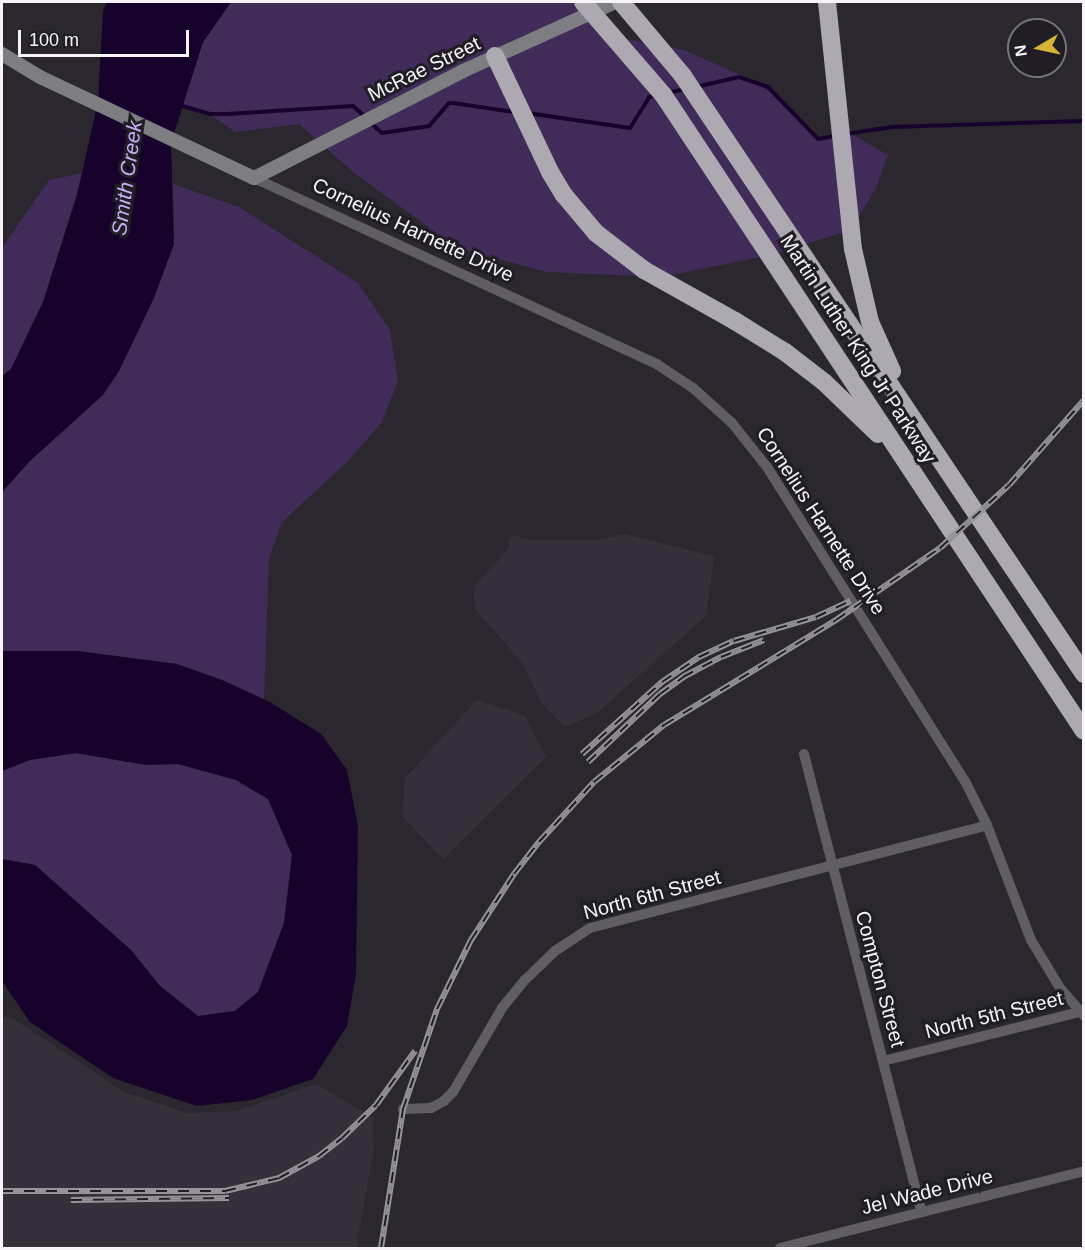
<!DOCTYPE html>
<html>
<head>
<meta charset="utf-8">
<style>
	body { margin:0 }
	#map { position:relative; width:1085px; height:1250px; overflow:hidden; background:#2a272e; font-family:Arial,sans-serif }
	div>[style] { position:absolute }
	.built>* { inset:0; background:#342f3b }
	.green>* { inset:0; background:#402b59 }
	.water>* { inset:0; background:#17022c }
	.stream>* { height:4px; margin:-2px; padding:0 2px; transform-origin:2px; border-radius:2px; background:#17022c }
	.street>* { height:10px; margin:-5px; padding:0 5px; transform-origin:5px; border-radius:5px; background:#605e62 }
	.secondary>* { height:14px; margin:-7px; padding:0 7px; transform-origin:7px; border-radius:7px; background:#7e7d82 }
	.highway>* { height:18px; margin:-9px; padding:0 9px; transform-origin:9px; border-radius:9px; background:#aca9b1 }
	.rail>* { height:6px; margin-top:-3px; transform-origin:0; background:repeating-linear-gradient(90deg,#201e24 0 11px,#959398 0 22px); box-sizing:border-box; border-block:2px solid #959398 }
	span { translate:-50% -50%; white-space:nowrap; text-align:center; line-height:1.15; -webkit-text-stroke:6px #201e24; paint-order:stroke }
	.street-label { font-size:20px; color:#f6f4f8 }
	.water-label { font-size:21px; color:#ccadfa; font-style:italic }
	.frame { position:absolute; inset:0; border:3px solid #f6f4f8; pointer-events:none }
	.north { position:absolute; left:1007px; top:18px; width:60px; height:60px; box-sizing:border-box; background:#201e24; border:2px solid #767479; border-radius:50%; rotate:261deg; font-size:16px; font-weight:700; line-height:24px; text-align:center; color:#f6f4f8 }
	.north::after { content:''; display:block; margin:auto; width:21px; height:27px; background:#d8b434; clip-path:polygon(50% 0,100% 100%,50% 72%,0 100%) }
	.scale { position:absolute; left:18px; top:30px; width:171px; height:27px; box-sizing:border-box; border:3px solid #f6f4f8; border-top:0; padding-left:8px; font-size:18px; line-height:21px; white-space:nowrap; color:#f6f4f8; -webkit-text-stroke:4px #201e24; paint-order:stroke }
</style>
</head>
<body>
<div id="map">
	<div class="built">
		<i style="clip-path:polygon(625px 534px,714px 556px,706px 616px,597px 713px,565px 727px,542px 704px,523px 664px,475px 609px,473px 587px,506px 552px,512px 535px,532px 540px,597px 540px)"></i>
		<i style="clip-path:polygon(477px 700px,525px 716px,546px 757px,443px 859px,402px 816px,405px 778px)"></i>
		<i style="clip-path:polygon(9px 1016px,124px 1092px,187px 1113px,236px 1111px,316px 1084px,373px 1117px,374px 1149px,356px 1248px,2px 1248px,2px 1018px)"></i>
	</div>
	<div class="green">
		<i style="clip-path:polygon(231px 2px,573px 2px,574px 5px,626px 39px,684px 50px,768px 87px,818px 139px,850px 133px,888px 155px,876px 188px,851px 230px,771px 255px,661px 277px,547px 272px,457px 248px,353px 172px,299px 124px,235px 132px,210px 114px,182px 106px,203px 42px)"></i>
		<i style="clip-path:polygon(83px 173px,43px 302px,11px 369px,2px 376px,2px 248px,49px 180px)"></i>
		<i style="clip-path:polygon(173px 184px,239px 207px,358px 283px,390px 330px,398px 381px,382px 422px,348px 461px,282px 522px,269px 559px,264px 700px,222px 680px,176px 664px,78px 651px,2px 651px,2px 492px,30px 461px,174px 244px)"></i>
		<i style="clip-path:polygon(76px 753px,146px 765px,178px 764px,236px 780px,268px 799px,292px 855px,284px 923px,258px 992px,235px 1011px,198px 1016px,160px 986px,131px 950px,35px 865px,2px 859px,2px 771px,30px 760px)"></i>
	</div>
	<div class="water">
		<i style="clip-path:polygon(107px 2px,231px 2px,203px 42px,171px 143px,174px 244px,154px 298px,119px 371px,103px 395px,30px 461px,2px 492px,2px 376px,11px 369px,43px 302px,76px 199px,98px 102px,103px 10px)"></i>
		<i style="clip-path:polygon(2px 651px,78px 651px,177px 664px,222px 680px,270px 702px,321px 734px,347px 770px,358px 826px,356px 974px,347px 1026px,313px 1079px,252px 1100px,197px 1106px,113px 1078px,30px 1022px,2px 981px,2px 859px,35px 865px,131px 950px,160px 986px,198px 1016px,235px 1011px,258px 992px,284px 923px,292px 855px,268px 799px,236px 780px,178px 764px,146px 765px,76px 753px,30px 760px,2px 771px)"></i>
	</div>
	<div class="stream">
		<i style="left:696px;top:87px;width:44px;rotate:-13.1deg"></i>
		<i style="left:739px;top:77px;width:31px;rotate:19deg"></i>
		<i style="left:768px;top:87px;width:72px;rotate:46.1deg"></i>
		<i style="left:818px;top:139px;width:17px;rotate:-10deg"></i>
		<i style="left:667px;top:93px;width:19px;rotate:-12deg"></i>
		<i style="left:179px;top:105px;width:32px;rotate:16deg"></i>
		<i style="left:210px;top:114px;width:17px"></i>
		<i style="left:227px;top:114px;width:126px;rotate:-3.6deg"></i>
		<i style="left:353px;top:106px;width:15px;rotate:42deg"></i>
		<i style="left:527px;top:113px;width:104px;rotate:8.3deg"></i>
		<i style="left:630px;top:128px;width:36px;rotate:-58deg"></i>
		<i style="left:649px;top:97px;width:8px;rotate:-14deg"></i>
		<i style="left:370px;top:122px;width:16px;rotate:43deg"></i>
		<i style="left:382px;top:133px;width:48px;rotate:-8.5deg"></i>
		<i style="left:429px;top:126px;width:30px;rotate:-49deg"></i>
		<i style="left:449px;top:103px;width:4px"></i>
		<i style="left:453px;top:103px;width:62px;rotate:8.4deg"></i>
		<i style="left:845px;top:134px;width:48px;rotate:-8.5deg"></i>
		<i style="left:892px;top:127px;width:192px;rotate:-1.8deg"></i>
	</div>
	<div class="street">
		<i style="left:254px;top:178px;width:445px;rotate:24.8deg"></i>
		<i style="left:658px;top:365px;width:42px;rotate:33.3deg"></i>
		<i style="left:693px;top:388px;width:52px;rotate:41.9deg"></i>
		<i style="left:732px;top:423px;width:56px;rotate:51.5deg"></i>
		<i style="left:767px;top:467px;width:371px;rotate:57.8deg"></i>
		<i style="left:965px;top:781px;width:49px;rotate:63.4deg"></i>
		<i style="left:987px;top:825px;width:123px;rotate:69.1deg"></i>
		<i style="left:1031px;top:940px;width:56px;rotate:58.9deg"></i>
		<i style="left:1060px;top:988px;width:37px;rotate:49deg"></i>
		<i style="left:804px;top:754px;width:473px;rotate:75.6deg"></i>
		<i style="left:883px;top:1061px;width:203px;rotate:-14deg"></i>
		<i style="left:403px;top:1109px;width:28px;rotate:-2deg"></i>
		<i style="left:431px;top:1108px;width:15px;rotate:-28deg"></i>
		<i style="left:444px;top:1101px;width:13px;rotate:-45deg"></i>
		<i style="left:453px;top:1092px;width:97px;rotate:-59.7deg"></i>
		<i style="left:502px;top:1008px;width:36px;rotate:-51deg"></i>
		<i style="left:525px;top:980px;width:42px;rotate:-44deg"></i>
		<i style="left:555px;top:951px;width:42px;rotate:-33.3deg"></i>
		<i style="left:590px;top:928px;width:410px;rotate:-14.5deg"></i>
		<i style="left:780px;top:1248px;width:314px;rotate:-14.2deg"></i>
	</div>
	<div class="secondary">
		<i style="left:2px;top:54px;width:44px;rotate:31.2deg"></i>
		<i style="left:40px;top:77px;width:237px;rotate:25.3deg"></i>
		<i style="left:254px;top:178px;width:235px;rotate:-27.1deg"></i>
		<i style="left:463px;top:71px;width:167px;rotate:-24.4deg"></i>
	</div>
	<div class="highway">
		<i style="left:583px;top:2px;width:124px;rotate:49.2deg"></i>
		<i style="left:664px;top:96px;width:761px;rotate:56.52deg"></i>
		<i style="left:621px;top:2px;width:97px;rotate:50deg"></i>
		<i style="left:683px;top:76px;width:720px;rotate:56.16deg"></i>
		<i style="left:827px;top:2px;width:248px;rotate:84deg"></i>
		<i style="left:853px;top:249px;width:75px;rotate:76.9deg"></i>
		<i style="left:870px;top:322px;width:54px;rotate:65.8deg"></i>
		<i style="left:495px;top:56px;width:128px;rotate:64.6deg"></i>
		<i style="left:550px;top:172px;width:27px;rotate:59deg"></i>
		<i style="left:564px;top:195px;width:50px;rotate:49.9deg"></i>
		<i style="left:596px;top:233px;width:61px;rotate:37.6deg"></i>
		<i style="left:644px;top:270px;width:104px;rotate:29.3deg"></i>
		<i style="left:735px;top:321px;width:59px;rotate:31.8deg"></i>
		<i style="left:785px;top:352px;width:49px;rotate:37.6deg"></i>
		<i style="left:824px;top:382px;width:75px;rotate:43.9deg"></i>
	</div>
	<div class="rail">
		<i style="left:582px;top:754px;width:108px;rotate:-42deg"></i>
		<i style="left:662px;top:682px;width:45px;rotate:-34deg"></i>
		<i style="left:699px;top:657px;width:38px;rotate:-25deg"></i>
		<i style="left:734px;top:641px;width:85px;rotate:-16.3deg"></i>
		<i style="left:816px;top:617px;width:38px;rotate:-25deg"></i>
		<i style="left:588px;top:762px;width:99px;rotate:-43.4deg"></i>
		<i style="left:660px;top:694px;width:29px;rotate:-36deg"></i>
		<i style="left:683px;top:677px;width:43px;rotate:-27.8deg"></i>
		<i style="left:721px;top:657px;width:46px;rotate:-21.6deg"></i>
		<i style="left:2px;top:1191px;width:223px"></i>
		<i style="left:225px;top:1191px;width:56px;rotate:-13.5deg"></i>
		<i style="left:279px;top:1178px;width:46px;rotate:-28.8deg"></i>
		<i style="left:319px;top:1156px;width:29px;rotate:-38deg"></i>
		<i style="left:342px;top:1138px;width:47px;rotate:-44.1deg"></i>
		<i style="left:376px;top:1105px;width:67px;rotate:-54.2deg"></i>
		<i style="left:71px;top:1200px;width:158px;rotate:-0.7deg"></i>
		<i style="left:381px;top:1248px;width:141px;rotate:-81deg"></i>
		<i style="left:403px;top:1109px;width:106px;rotate:-71.2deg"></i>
		<i style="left:437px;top:1009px;width:77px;rotate:-63.8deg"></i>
		<i style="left:471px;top:940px;width:79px;rotate:-56.9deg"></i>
		<i style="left:514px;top:874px;width:41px;rotate:-52deg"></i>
		<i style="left:539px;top:842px;width:81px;rotate:-47.5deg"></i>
		<i style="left:594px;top:782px;width:90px;rotate:-39.2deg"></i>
		<i style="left:664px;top:725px;width:202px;rotate:-31.4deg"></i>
		<i style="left:836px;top:620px;width:126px;rotate:-34.7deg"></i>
		<i style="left:940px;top:548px;width:93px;rotate:-42.4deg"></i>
		<i style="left:1009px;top:485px;width:113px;rotate:-48.6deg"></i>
	</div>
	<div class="street-label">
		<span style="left:424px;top:69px;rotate:-26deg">McRae Street</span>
		<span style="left:413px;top:230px;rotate:25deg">Cornelius Harnette Drive</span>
		<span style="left:858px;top:349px;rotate:57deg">Martin Luther King Jr Parkway</span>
		<span style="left:821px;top:521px;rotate:57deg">Cornelius Harnette Drive</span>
		<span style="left:652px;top:895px;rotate:-15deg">North 6th Street</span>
		<span style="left:880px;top:979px;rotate:75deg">Compton Street</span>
		<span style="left:994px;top:1015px;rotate:-14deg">North 5th Street</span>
		<span style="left:927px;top:1192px;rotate:-14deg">Jel Wade Drive</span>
	</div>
	<div class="water-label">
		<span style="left:127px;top:178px;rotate:-82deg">Smith Creek</span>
	</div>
	<div class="frame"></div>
	<div class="north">N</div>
	<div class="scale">100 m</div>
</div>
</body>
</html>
